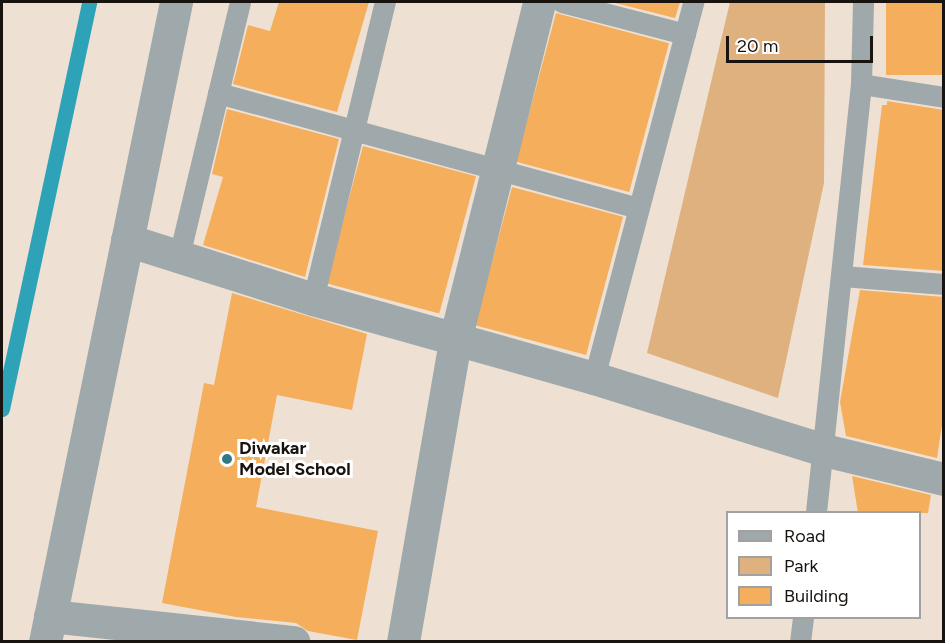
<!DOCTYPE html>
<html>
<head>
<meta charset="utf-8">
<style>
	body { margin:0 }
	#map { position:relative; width:945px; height:643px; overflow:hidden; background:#eee1d3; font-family:Figtree,sans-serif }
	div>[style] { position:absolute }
	.green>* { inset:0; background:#dfb17f }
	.stream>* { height:15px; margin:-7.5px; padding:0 7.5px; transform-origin:7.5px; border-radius:7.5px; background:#2ea3b7 }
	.building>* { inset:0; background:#f5ae5c; transform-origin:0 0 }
	.service>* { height:21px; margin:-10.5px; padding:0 10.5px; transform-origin:10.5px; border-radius:10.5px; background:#9fa8aa }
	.minor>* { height:33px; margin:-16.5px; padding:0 16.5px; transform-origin:16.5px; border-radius:16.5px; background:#9fa8aa }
	.dots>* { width:16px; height:16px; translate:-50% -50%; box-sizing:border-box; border:3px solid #fff; border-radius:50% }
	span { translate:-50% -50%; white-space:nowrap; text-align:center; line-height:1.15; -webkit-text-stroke:6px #fff; paint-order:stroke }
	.poi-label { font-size:18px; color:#18130f; font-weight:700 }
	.left { translate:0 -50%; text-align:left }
	.frame { position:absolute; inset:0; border:3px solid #18130f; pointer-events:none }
	.legend { position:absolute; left:726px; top:511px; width:195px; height:108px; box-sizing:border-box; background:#fff; border:2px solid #a3a19f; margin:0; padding:8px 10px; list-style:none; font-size:18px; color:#18130f }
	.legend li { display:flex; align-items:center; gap:12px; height:30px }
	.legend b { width:30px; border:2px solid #a3a19f }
	.scale { position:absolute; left:726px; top:36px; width:147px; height:27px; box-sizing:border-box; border:3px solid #18130f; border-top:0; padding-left:8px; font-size:18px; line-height:21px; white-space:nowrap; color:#18130f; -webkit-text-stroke:4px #fff; paint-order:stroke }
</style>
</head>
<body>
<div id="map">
	<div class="green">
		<i style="clip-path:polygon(730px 2px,825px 2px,824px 183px,778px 398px,647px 353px)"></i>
	</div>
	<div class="stream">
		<i style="left:2px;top:409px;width:416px;rotate:-77.9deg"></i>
	</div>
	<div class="building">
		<i style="clip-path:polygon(279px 2px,369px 2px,337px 112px,233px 84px,248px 25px,270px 31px)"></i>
		<i style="clip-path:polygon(611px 2px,680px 2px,675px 18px)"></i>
		<i style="left:886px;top:2px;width:58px;height:73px"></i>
		<i style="left:556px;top:13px;width:117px;height:154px;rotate:15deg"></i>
		<i style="clip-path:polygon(887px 101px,944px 110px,944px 271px,863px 265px,882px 105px,887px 105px)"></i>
		<i style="clip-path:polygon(227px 109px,339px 139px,305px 277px,203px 245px,223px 177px,212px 174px)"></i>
		<i style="left:363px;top:146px;width:117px;height:142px;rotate:15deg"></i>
		<i style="left:512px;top:187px;width:115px;height:143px;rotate:15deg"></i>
		<i style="clip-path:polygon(860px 290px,944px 297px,944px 412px,937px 458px,846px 436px,840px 402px)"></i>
		<i style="clip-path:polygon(232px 293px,367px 334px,352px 410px,277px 395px,256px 507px,378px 531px,357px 640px,308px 631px,296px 623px,236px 617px,162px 603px,204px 383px,214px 385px)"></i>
		<i style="clip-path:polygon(852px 476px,931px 495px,928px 513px,858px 513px)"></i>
	</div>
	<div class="service">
		<i style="left:562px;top:2px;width:127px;rotate:14.6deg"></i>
		<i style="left:861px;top:84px;width:84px;rotate:8.9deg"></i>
		<i style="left:218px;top:93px;width:436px;rotate:15.3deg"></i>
		<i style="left:179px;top:256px;width:261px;rotate:-76.5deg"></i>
		<i style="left:842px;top:276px;width:102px;rotate:4.5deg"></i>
		<i style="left:313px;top:299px;width:306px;rotate:-76.4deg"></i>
		<i style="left:594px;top:378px;width:389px;rotate:-75.2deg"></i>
		<i style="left:816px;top:512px;width:430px;rotate:-84deg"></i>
		<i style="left:861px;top:84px;width:82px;rotate:-88.6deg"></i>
		<i style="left:800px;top:642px;width:24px;rotate:-83deg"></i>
	</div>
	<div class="minor">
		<i style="left:127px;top:240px;width:195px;rotate:17.6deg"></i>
		<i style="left:313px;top:299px;width:292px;rotate:15.7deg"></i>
		<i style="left:594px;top:378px;width:241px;rotate:17.4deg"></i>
		<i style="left:824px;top:450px;width:123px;rotate:13.6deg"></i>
		<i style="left:50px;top:616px;width:245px;rotate:6.1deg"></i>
		<i style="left:45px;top:642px;width:653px;rotate:-78.43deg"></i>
		<i style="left:403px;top:642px;width:306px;rotate:-80.2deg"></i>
		<i style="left:455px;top:340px;width:348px;rotate:-76deg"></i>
	</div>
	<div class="dots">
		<i style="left:227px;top:459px;background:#327884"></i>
	</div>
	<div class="poi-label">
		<span class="left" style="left:239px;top:459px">Diwakar<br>Model School</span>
	</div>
	<div class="frame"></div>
	<ul class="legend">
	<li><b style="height:8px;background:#9fa8aa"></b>Road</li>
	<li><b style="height:16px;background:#dfb17f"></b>Park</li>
	<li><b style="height:16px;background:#f5ae5c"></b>Building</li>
	</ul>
	<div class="scale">20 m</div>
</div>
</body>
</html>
